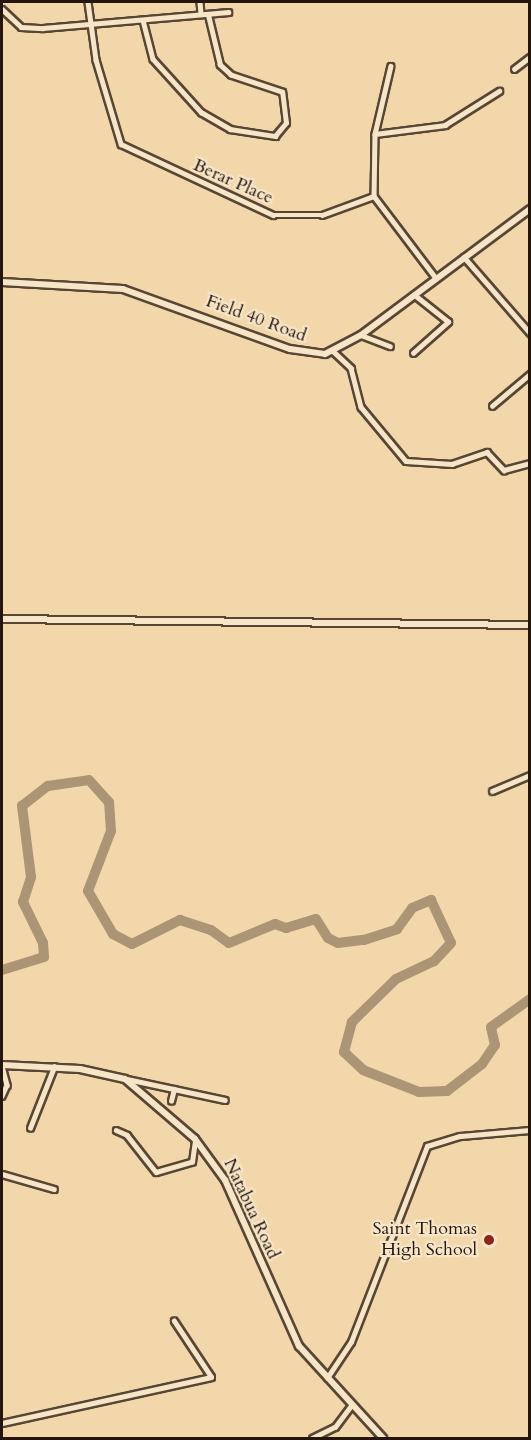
<!DOCTYPE html>
<html>
<head>
<meta charset="utf-8">
<style>
	body { margin:0 }
	#map { position:relative; width:531px; height:1440px; overflow:hidden; background:#f2d7ab; font-family:Cardo,serif }
	div>[style] { position:absolute }
	.river>* { height:10px; margin:-5px; padding:0 5px; transform-origin:5px; border-radius:5px; background:#ac9575 }
	.roads { filter:drop-shadow(2px 0 #584634) drop-shadow(-2px 0 #584634) drop-shadow(0 2px #584634) drop-shadow(0 -2px #584634) }
	.street>* { height:4.5px; margin:-2.25px; padding:0 2.25px; transform-origin:2.25px; border-radius:2.25px; background:#f7e5c8 }
	.secondary>* { height:6px; margin:-3px; padding:0 3px; transform-origin:3px; border-radius:3px; background:#f7e5c8 }
	.dots>* { width:16px; height:16px; translate:-50% -50%; box-sizing:border-box; border:3px solid #f7e5c8; border-radius:50% }
	span { translate:-50% -50%; white-space:nowrap; text-align:center; line-height:1.15; -webkit-text-stroke:4.5px #f7e5c8; paint-order:stroke }
	.street-label { font-size:18px; color:#24150d }
	.poi-label { font-size:18px; color:#24150d }
	.right { translate:-100% -50%; text-align:right }
	.frame { position:absolute; inset:0; border:3px solid #24150d; pointer-events:none }
</style>
</head>
<body>
<div id="map">
	<div class="river">
		<i style="left:2px;top:970px;width:44px;rotate:-17.2deg"></i>
		<i style="left:44px;top:957px;width:14px;rotate:-94deg"></i>
		<i style="left:43px;top:943px;width:46px;rotate:-116deg"></i>
		<i style="left:23px;top:902px;width:26px;rotate:-72deg"></i>
		<i style="left:31px;top:877px;width:72px;rotate:-97.2deg"></i>
		<i style="left:22px;top:806px;width:33px;rotate:-38deg"></i>
		<i style="left:48px;top:786px;width:41px;rotate:-8.3deg"></i>
		<i style="left:89px;top:780px;width:30px;rotate:48deg"></i>
		<i style="left:109px;top:802px;width:29px;rotate:86deg"></i>
		<i style="left:111px;top:831px;width:64px;rotate:111deg"></i>
		<i style="left:88px;top:891px;width:50px;rotate:59.8deg"></i>
		<i style="left:113px;top:934px;width:21px;rotate:28deg"></i>
		<i style="left:132px;top:944px;width:54px;rotate:-26.6deg"></i>
		<i style="left:180px;top:920px;width:33px;rotate:18deg"></i>
		<i style="left:211px;top:930px;width:22px;rotate:36deg"></i>
		<i style="left:229px;top:943px;width:50px;rotate:-22.4deg"></i>
		<i style="left:275px;top:924px;width:12px;rotate:20deg"></i>
		<i style="left:286px;top:928px;width:31px;rotate:-17deg"></i>
		<i style="left:316px;top:919px;width:22px;rotate:58deg"></i>
		<i style="left:328px;top:938px;width:11px;rotate:27deg"></i>
		<i style="left:338px;top:943px;width:26px;rotate:-7deg"></i>
		<i style="left:364px;top:940px;width:35px;rotate:-18deg"></i>
		<i style="left:397px;top:929px;width:26px;rotate:-54deg"></i>
		<i style="left:412px;top:908px;width:21px;rotate:-23deg"></i>
		<i style="left:431px;top:900px;width:47px;rotate:65.1deg"></i>
		<i style="left:451px;top:943px;width:25px;rotate:133deg"></i>
		<i style="left:434px;top:961px;width:42px;rotate:154.7deg"></i>
		<i style="left:396px;top:979px;width:62px;rotate:135.7deg"></i>
		<i style="left:352px;top:1022px;width:31px;rotate:105deg"></i>
		<i style="left:344px;top:1052px;width:26px;rotate:43deg"></i>
		<i style="left:363px;top:1070px;width:60px;rotate:21.4deg"></i>
		<i style="left:419px;top:1092px;width:28px;rotate:-2deg"></i>
		<i style="left:447px;top:1091px;width:44px;rotate:-37.6deg"></i>
		<i style="left:482px;top:1064px;width:23px;rotate:-56deg"></i>
		<i style="left:495px;top:1045px;width:18px;rotate:-103deg"></i>
		<i style="left:491px;top:1027px;width:48px;rotate:-35.7deg"></i>
	</div>
	<div class="roads">
		<div class="street">
			<i style="left:88px;top:2px;width:59px;rotate:82.1deg"></i>
			<i style="left:96px;top:60px;width:88px;rotate:73.4deg"></i>
			<i style="left:121px;top:144px;width:168px;rotate:25deg"></i>
			<i style="left:273px;top:215px;width:49px"></i>
			<i style="left:322px;top:215px;width:55px;rotate:-20.1deg"></i>
			<i style="left:200px;top:2px;width:12px;rotate:85deg"></i>
			<i style="left:2px;top:9px;width:26px;rotate:43deg"></i>
			<i style="left:21px;top:27px;width:22px;rotate:3deg"></i>
			<i style="left:43px;top:28px;width:186px;rotate:-4.9deg"></i>
			<i style="left:143px;top:20px;width:40px;rotate:75.6deg"></i>
			<i style="left:153px;top:59px;width:72px;rotate:47.8deg"></i>
			<i style="left:201px;top:112px;width:34px;rotate:30deg"></i>
			<i style="left:230px;top:129px;width:46px;rotate:8.8deg"></i>
			<i style="left:275px;top:136px;width:17px;rotate:-50deg"></i>
			<i style="left:286px;top:123px;width:31px;rotate:-97deg"></i>
			<i style="left:282px;top:92px;width:54px;rotate:-161.6deg"></i>
			<i style="left:231px;top:75px;width:15px;rotate:-138deg"></i>
			<i style="left:220px;top:65px;width:51px;rotate:-103.5deg"></i>
			<i style="left:391px;top:66px;width:70px;rotate:103.2deg"></i>
			<i style="left:375px;top:134px;width:62px;rotate:90.9deg"></i>
			<i style="left:374px;top:196px;width:103px;rotate:52.9deg"></i>
			<i style="left:514px;top:69px;width:20px;rotate:-37deg"></i>
			<i style="left:375px;top:134px;width:71px;rotate:-7.3deg"></i>
			<i style="left:445px;top:125px;width:64px;rotate:-32.2deg"></i>
			<i style="left:464px;top:257px;width:101px;rotate:49deg"></i>
			<i style="left:361px;top:335px;width:31px;rotate:21deg"></i>
			<i style="left:333px;top:351px;width:25px;rotate:43deg"></i>
			<i style="left:351px;top:368px;width:40px;rotate:75.6deg"></i>
			<i style="left:361px;top:407px;width:70px;rotate:50.2deg"></i>
			<i style="left:406px;top:461px;width:46px;rotate:3.7deg"></i>
			<i style="left:452px;top:464px;width:37px;rotate:-19deg"></i>
			<i style="left:487px;top:452px;width:25px;rotate:47deg"></i>
			<i style="left:504px;top:470px;width:27px;rotate:-15deg"></i>
			<i style="left:413px;top:353px;width:47px;rotate:-41.5deg"></i>
			<i style="left:448px;top:322px;width:43px;rotate:-141.5deg"></i>
			<i style="left:492px;top:406px;width:50px;rotate:-40.1deg"></i>
			<i style="left:492px;top:791px;width:41px;rotate:-22.8deg"></i>
			<i style="left:2px;top:1066px;width:20px;rotate:75deg"></i>
			<i style="left:7px;top:1085px;width:12px;rotate:114deg"></i>
			<i style="left:127px;top:1079px;width:100px;rotate:12.1deg"></i>
			<i style="left:171px;top:1101px;width:12px;rotate:-76deg"></i>
			<i style="left:30px;top:1128px;width:66px;rotate:-68.5deg"></i>
			<i style="left:116px;top:1130px;width:12px;rotate:24deg"></i>
			<i style="left:127px;top:1135px;width:47px;rotate:51.9deg"></i>
			<i style="left:156px;top:1172px;width:37px;rotate:-16deg"></i>
			<i style="left:192px;top:1162px;width:22px;rotate:-82deg"></i>
			<i style="left:2px;top:1174px;width:54px;rotate:16.1deg"></i>
			<i style="left:327px;top:1378px;width:43px;rotate:-56.3deg"></i>
			<i style="left:351px;top:1342px;width:210px;rotate:-68.8deg"></i>
			<i style="left:427px;top:1146px;width:34px;rotate:-17deg"></i>
			<i style="left:460px;top:1136px;width:70px;rotate:-4.9deg"></i>
			<i style="left:2px;top:1423px;width:214px;rotate:-12.4deg"></i>
			<i style="left:211px;top:1377px;width:67px;rotate:-123.5deg"></i>
			<i style="left:312px;top:1438px;width:25px;rotate:-26deg"></i>
			<i style="left:335px;top:1427px;width:25px;rotate:-53deg"></i>
		</div>
		<div class="secondary">
			<i style="left:2px;top:282px;width:121px;rotate:3.3deg"></i>
			<i style="left:123px;top:289px;width:177px;rotate:19.8deg"></i>
			<i style="left:290px;top:349px;width:35px;rotate:8deg"></i>
			<i style="left:325px;top:354px;width:41px;rotate:-27.8deg"></i>
			<i style="left:361px;top:335px;width:211px;rotate:-36.7deg"></i>
			<i style="left:2px;top:619px;width:528px;rotate:0.65deg"></i>
			<i style="left:2px;top:1065px;width:78px;rotate:2.9deg"></i>
			<i style="left:80px;top:1069px;width:46px;rotate:12.5deg"></i>
			<i style="left:125px;top:1079px;width:92px;rotate:40.6deg"></i>
			<i style="left:195px;top:1139px;width:51px;rotate:53.8deg"></i>
			<i style="left:225px;top:1180px;width:182px;rotate:66deg"></i>
			<i style="left:299px;top:1346px;width:125px;rotate:47.6deg"></i>
		</div>
	</div>
	<div class="dots">
		<i style="left:489px;top:1240px;background:#8f2418"></i>
	</div>
	<div class="street-label">
		<span style="left:233px;top:182px;rotate:24deg">Berar Place</span>
		<span style="left:256px;top:319px;rotate:20deg">Field 40 Road</span>
		<span style="left:251px;top:1209px;rotate:65deg">Natabua Road</span>
	</div>
	<div class="poi-label">
		<span class="right" style="left:477px;top:1240px">Saint Thomas<br>High School</span>
	</div>
	<div class="frame"></div>
</div>
</body>
</html>
